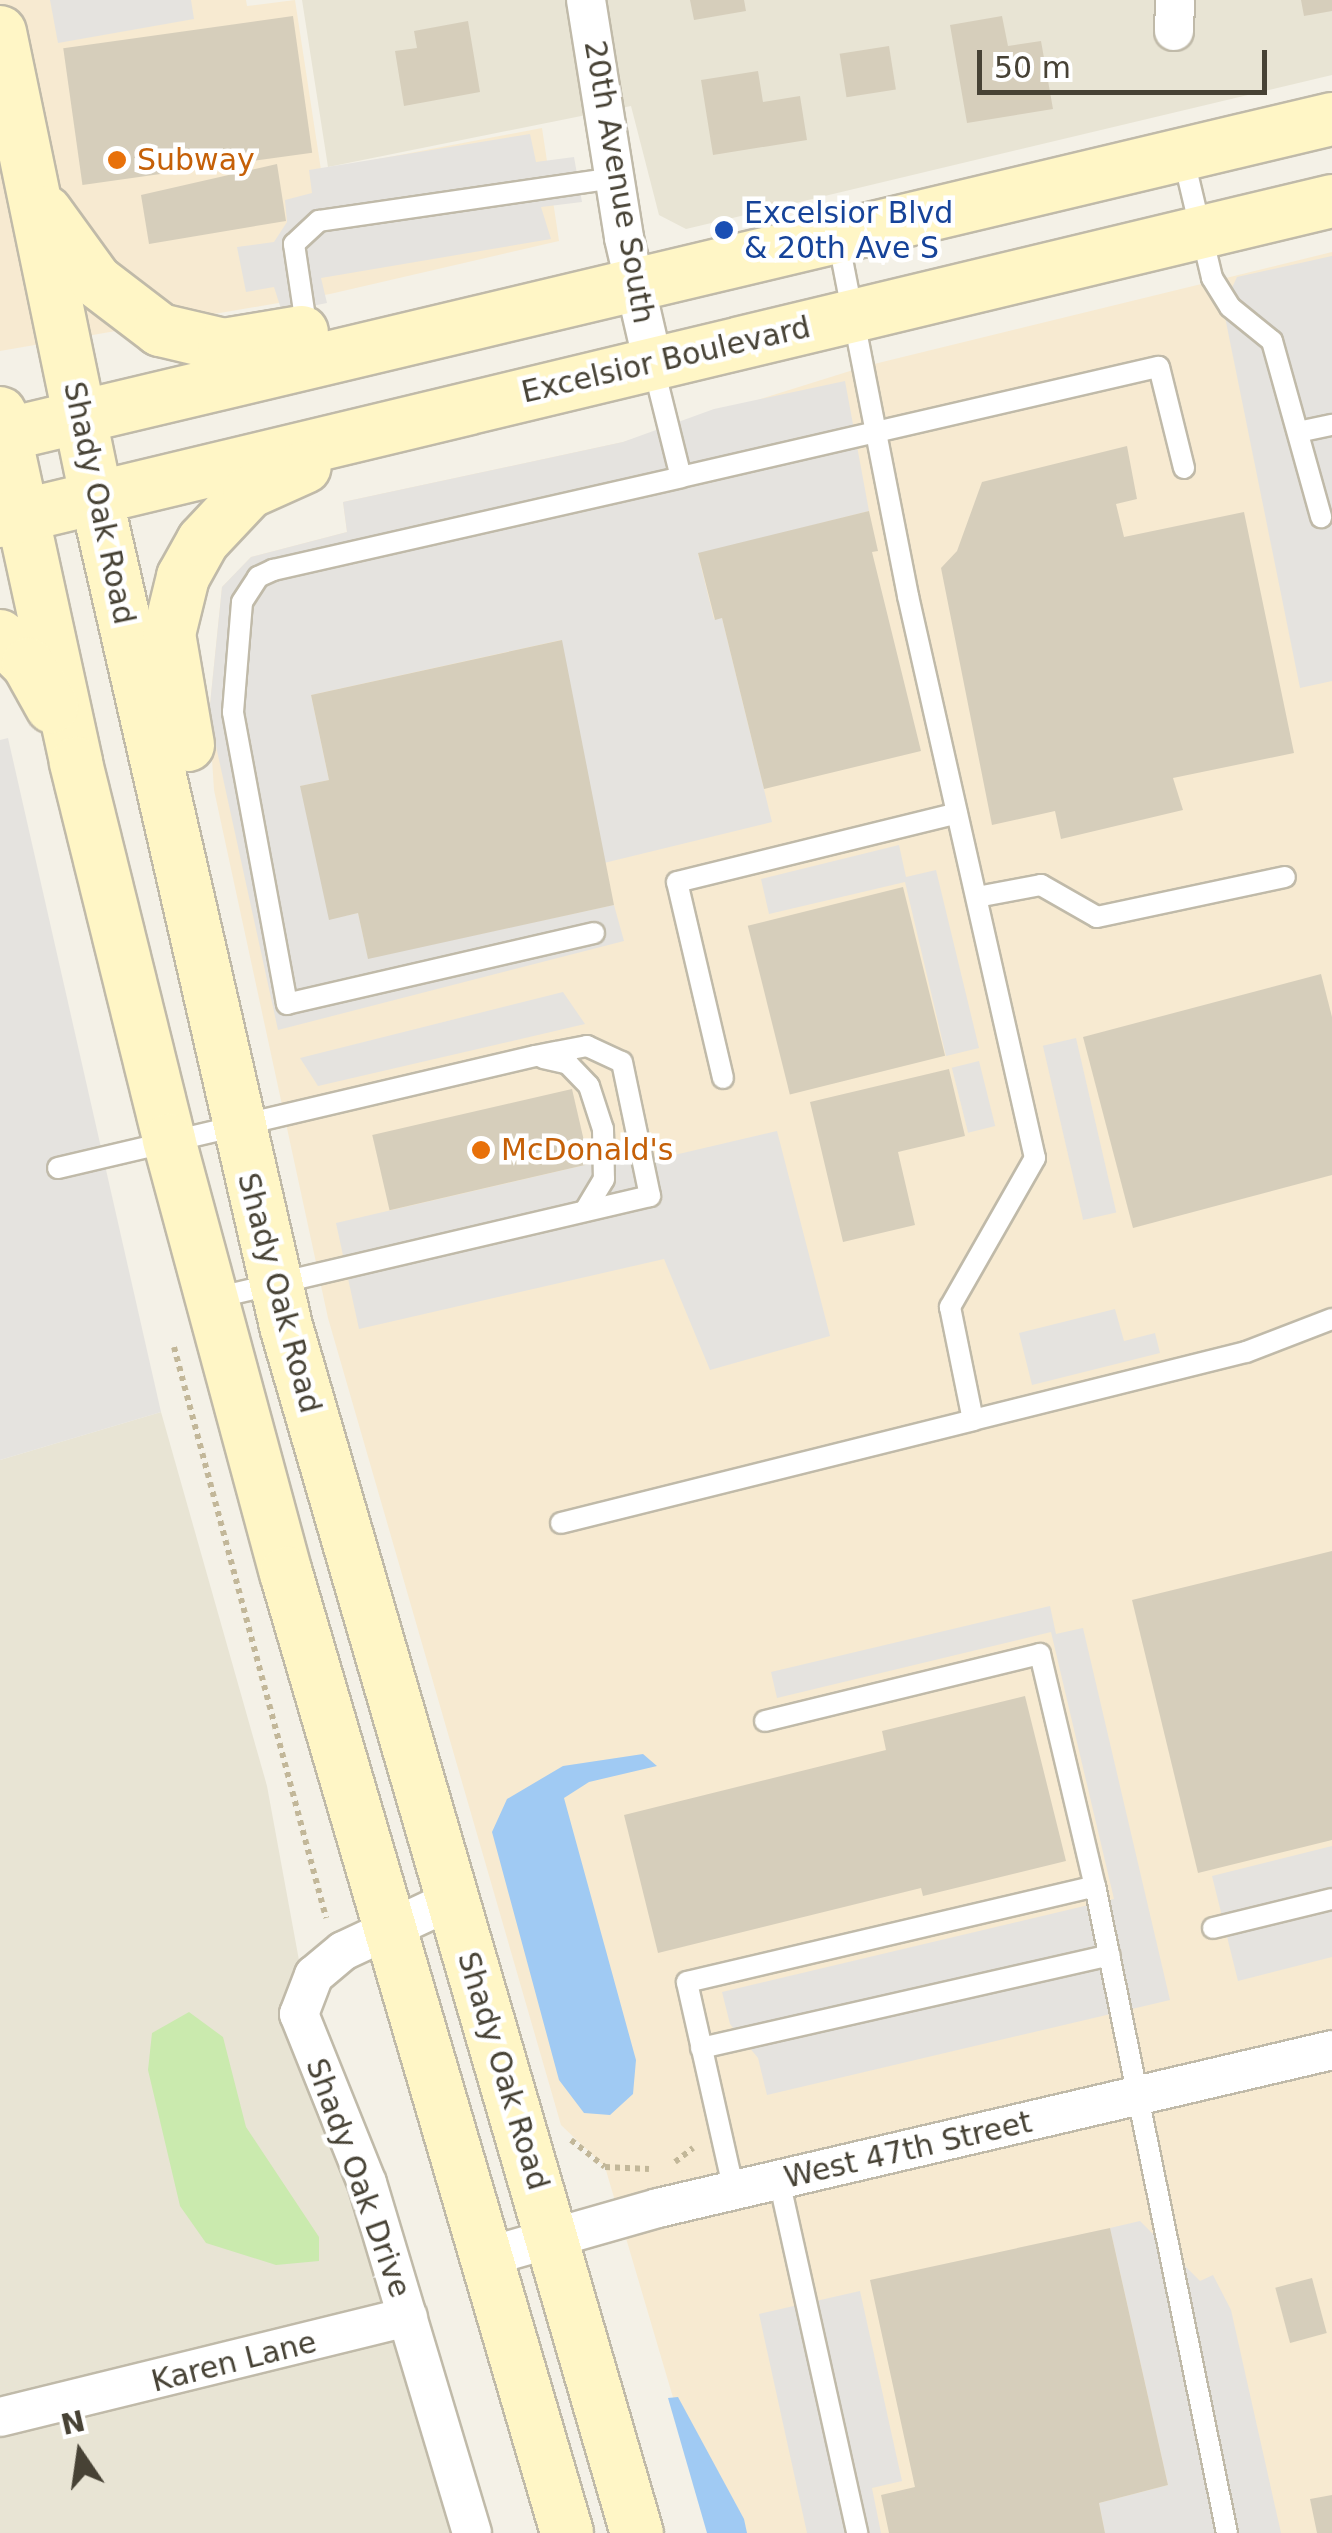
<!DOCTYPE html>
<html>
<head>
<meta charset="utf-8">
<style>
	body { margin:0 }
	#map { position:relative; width:1332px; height:2533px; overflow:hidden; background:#f4f1e7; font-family:"DejaVu Sans",sans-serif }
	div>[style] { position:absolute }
	.residential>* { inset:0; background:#e8e4d4 }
	.commercial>* { inset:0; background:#f7ead1 }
	.green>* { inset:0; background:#caeaae }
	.parking>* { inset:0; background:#e5e3df; transform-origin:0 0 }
	.water>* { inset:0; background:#a0caf3 }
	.building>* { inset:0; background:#d6cebb; transform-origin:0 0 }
	.path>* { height:6px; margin-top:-3px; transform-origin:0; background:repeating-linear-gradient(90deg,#c2b799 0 5px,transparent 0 10px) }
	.roads { filter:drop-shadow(2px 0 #c0baa9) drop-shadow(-2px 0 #c0baa9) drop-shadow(0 2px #c0baa9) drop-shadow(0 -2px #c0baa9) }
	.lane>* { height:20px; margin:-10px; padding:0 10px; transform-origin:10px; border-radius:10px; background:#fff }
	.street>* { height:38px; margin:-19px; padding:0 19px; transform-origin:19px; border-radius:19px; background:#fff }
	.secondary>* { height:52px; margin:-26px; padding:0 26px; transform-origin:26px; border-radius:26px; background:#fff6c6 }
	.dots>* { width:28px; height:28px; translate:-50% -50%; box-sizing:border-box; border:5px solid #fff; border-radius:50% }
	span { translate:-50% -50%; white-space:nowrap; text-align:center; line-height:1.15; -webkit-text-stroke:9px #fff; paint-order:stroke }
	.food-label { font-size:30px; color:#c56008 }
	.left { translate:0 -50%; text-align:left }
	.street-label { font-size:30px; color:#474235 }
	.transit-label { font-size:30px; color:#164399 }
	.north { position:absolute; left:30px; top:2403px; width:100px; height:100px; -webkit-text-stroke:8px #fff; paint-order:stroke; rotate:347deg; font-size:28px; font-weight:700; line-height:40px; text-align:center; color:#474235 }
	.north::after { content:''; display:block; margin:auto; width:35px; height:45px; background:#474235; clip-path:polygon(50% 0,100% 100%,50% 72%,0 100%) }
	.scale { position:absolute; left:977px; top:50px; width:290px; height:45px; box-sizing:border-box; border:5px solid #474235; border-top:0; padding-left:12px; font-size:30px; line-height:35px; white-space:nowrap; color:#474235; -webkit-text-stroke:8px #fff; paint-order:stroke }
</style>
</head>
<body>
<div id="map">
	<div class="residential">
		<i style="clip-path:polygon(302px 0,1332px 0,1332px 75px,686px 229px,659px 215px,631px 106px,328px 167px)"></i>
		<i style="clip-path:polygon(161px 1412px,267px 1786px,305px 1993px,472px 2533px,0 2533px,0 1460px)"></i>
	</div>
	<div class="commercial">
		<i style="clip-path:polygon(0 0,246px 0,247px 6px,295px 0,321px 170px,542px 128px,559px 241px,330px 294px,0 351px)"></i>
		<i style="clip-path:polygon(1332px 252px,1332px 2533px,713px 2533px,605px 2167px,561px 2125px,328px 1318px,214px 790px,209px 714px,222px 587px,251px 557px,347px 532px,343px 502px,623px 442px,866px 366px)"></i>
	</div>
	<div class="green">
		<i style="clip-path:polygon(189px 2012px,223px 2037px,246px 2127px,319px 2237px,319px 2261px,276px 2265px,206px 2243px,180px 2206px,148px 2070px,152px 2033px)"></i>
	</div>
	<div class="parking">
		<i style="clip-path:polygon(50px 0,191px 0,194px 19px,58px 43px)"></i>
		<i style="clip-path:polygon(530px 134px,536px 162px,574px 157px,582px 202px,541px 207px,551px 239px,321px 278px,327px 303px,282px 312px,274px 287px,246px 292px,237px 247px,274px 242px,287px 222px,285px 200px,312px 193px,309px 170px)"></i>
		<i style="clip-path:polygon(1332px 256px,1332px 681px,1300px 688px,1223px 307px,1237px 277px)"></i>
		<i style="clip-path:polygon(845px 381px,869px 511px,698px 554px,714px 619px,722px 618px,772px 822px,604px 863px,561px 640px,311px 695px,329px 780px,301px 786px,330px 919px,358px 913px,368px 958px,614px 905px,624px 941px,278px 1030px,209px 714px,222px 587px,251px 557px,347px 532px,343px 502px,623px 442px,714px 409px)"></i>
		<i style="clip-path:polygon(8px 738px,161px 1412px,0 1460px,0 740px)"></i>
		<i style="clip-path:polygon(899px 845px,906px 877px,936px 870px,979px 1048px,946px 1056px,905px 882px,769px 914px,761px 879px)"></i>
		<i style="clip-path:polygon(563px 992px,585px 1024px,318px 1086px,300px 1058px)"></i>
		<i style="left:1076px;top:1038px;width:179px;height:34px;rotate:77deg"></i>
		<i style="left:979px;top:1061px;width:67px;height:28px;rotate:76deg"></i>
		<i style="clip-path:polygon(777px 1131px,830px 1336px,710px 1370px,664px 1259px,359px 1329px,336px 1223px,589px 1164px,653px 1160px)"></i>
		<i style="clip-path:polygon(1115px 1309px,1124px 1341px,1155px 1333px,1160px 1353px,1032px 1385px,1019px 1333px)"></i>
		<i style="clip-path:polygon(1050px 1606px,1056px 1634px,1083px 1628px,1170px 2000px,767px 2095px,758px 2058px,730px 2024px,722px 1992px,1114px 1899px,1051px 1632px,777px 1698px,771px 1672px)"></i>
		<i style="clip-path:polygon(1332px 1846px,1332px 1957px,1238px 1981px,1212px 1876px)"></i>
		<i style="clip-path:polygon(1140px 2221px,1200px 2281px,1213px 2275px,1231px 2310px,1281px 2533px,1105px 2533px,1099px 2503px,1168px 2485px,1110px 2228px)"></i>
		<i style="clip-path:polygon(860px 2291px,902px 2481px,872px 2488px,881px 2533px,807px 2533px,759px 2314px)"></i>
	</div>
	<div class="water">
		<i style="clip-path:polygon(643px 1754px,657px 1766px,589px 1782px,564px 1798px,636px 2060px,633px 2094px,610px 2115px,584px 2113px,559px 2080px,492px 1832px,507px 1799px,563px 1766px)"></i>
		<i style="clip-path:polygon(678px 2397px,744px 2519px,747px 2533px,707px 2533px,668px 2398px)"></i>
	</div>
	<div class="building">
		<i style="clip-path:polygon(690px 0,744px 0,746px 11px,694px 20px)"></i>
		<i style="clip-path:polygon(1301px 0,1332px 0,1332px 11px,1304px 16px)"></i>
		<i style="left:293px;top:16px;width:138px;height:232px;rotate:82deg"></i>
		<i style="clip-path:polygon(1002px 16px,1008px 46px,1041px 41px,1053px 109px,967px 123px,950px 25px)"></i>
		<i style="clip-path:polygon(468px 21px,480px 92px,404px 106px,395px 51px,417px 48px,414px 31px)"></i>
		<i style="left:889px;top:46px;width:44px;height:50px;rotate:81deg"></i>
		<i style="clip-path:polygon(758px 71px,763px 102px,800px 96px,807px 140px,713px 155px,701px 80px)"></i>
		<i style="clip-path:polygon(277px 164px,286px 221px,149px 244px,141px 195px)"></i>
		<i style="clip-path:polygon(1127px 446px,1137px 499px,1116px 504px,1124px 537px,1244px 512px,1294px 753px,1173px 778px,1183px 810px,1061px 839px,1055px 811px,992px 825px,941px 568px,957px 551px,982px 482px)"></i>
		<i style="clip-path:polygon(869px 511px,878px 551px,872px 552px,921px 751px,764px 789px,722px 618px,715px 620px,698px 553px)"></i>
		<i style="clip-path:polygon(562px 640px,614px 905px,368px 959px,358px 913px,329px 920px,300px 786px,329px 780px,311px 695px)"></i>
		<i style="left:903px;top:887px;width:174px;height:160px;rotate:76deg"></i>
		<i style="clip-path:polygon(1321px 974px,1332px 1017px,1332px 1175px,1133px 1228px,1083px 1037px)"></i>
		<i style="clip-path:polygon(949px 1069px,965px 1136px,898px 1152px,915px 1225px,843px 1242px,810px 1102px)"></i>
		<i style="left:572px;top:1089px;width:77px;height:205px;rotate:77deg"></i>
		<i style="clip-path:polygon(1332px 1551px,1332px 1840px,1198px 1873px,1132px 1600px)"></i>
		<i style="clip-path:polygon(1025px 1696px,1066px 1861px,923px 1896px,921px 1888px,658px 1953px,624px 1815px,886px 1750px,882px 1731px)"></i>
		<i style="clip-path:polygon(1110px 2228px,1168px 2485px,1099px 2503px,1105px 2533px,889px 2533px,881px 2495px,915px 2487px,870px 2280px)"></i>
		<i style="left:1312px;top:2278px;width:57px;height:38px;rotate:75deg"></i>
		<i style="clip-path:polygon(1332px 2495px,1332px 2533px,1317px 2533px,1310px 2499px)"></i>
	</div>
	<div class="path">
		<i style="left:174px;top:1347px;width:591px;rotate:75.09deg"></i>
		<i style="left:571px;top:2140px;width:43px;rotate:38.5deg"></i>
		<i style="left:605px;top:2167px;width:44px;rotate:2.6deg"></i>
		<i style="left:675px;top:2162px;width:23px;rotate:-38deg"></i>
	</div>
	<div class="roads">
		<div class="lane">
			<i style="left:1183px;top:156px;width:125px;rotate:76.6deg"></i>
			<i style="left:1212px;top:278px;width:34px;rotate:58deg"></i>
			<i style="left:1230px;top:307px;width:54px;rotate:39deg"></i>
			<i style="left:1272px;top:341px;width:183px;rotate:74.4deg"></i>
			<i style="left:838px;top:239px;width:364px;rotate:78.9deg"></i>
			<i style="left:908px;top:596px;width:576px;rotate:77.27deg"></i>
			<i style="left:1035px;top:1158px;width:172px;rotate:119.7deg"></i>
			<i style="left:950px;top:1307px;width:115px;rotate:78.5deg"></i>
			<i style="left:973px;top:1420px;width:281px;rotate:-14deg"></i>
			<i style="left:1246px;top:1352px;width:92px;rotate:-21deg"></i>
			<i style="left:307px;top:331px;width:88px;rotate:-98.5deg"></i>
			<i style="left:294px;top:244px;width:34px;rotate:-43deg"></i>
			<i style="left:319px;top:221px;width:298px;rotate:-8.3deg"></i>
			<i style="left:653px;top:365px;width:115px;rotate:76deg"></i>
			<i style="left:681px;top:477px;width:490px;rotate:-13deg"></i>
			<i style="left:1159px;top:367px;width:104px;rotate:76.1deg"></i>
			<i style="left:1298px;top:432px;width:35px;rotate:-12deg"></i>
			<i style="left:977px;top:897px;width:65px;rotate:-10.6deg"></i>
			<i style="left:1041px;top:885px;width:64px;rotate:29.7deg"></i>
			<i style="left:1097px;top:917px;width:192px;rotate:-12deg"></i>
			<i style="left:594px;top:933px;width:315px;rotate:167deg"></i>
			<i style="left:287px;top:1004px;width:297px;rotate:-100.5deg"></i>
			<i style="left:233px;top:712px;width:110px;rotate:-85.3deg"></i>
			<i style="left:242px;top:602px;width:30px;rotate:-57deg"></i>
			<i style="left:258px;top:577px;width:17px;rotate:-25deg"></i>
			<i style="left:273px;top:570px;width:418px;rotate:-12.8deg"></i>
			<i style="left:543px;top:1058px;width:26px;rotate:13deg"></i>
			<i style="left:568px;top:1064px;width:30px;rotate:46deg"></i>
			<i style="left:589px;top:1086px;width:45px;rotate:72deg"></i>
			<i style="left:603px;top:1129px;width:50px;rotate:88.9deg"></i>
			<i style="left:604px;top:1179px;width:37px;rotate:121deg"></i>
			<i style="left:723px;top:1078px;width:201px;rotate:-103.2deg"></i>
			<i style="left:677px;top:882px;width:288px;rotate:-13.8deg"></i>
			<i style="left:58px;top:1168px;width:490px;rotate:-13.2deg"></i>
			<i style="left:535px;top:1056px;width:53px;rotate:-10.9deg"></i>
			<i style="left:587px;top:1046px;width:38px;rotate:25deg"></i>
			<i style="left:622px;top:1062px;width:137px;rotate:78.2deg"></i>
			<i style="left:650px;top:1196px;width:448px;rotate:166.8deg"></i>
			<i style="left:561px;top:1523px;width:425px;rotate:-14deg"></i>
			<i style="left:765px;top:1721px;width:283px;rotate:-13.7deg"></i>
			<i style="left:1040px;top:1654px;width:238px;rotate:76.7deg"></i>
			<i style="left:1213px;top:1928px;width:122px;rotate:-13.7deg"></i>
			<i style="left:701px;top:2048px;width:419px;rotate:-12.8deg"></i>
			<i style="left:779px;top:2180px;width:362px;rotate:77.5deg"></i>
			<i style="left:734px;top:2191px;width:214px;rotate:-102.7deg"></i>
			<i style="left:687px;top:1982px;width:419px;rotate:-13.2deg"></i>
			<i style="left:1095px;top:1886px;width:660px;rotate:78.47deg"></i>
		</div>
		<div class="street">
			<i style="left:586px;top:0;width:241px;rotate:80.9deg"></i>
			<i style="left:624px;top:238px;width:128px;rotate:76.9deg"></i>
			<i style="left:1174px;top:31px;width:31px;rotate:-88deg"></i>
			<i style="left:452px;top:1900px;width:120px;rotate:154.9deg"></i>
			<i style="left:343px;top:1951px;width:38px;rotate:140deg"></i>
			<i style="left:314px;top:1975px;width:42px;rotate:111deg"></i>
			<i style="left:299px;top:2014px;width:182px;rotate:68.1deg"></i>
			<i style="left:367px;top:2183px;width:365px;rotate:73.3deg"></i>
			<i style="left:486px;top:2257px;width:179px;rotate:-15.9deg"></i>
			<i style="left:658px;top:2208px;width:692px;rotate:-13.19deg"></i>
			<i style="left:0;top:2417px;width:420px;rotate:-13.8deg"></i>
		</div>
		<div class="secondary">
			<i style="left:0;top:32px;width:475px;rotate:78.3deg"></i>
			<i style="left:96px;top:497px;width:850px;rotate:77.09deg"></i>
			<i style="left:286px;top:1326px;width:1257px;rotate:73.79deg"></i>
			<i style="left:46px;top:212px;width:85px;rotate:54.1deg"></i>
			<i style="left:96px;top:281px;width:81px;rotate:37.4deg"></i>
			<i style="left:160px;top:330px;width:66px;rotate:13.2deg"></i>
			<i style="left:224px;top:345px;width:79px;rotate:-9.5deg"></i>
			<i style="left:0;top:413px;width:358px;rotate:77.7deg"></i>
			<i style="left:76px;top:763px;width:388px;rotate:76.1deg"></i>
			<i style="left:169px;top:1140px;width:449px;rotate:74.9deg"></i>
			<i style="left:286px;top:1573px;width:1000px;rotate:73.68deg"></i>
			<i style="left:0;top:436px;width:1369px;rotate:-13.39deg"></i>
			<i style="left:0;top:521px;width:1370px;rotate:-13.51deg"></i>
			<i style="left:0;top:636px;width:40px;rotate:45deg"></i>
			<i style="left:28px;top:664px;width:49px;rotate:60.8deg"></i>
			<i style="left:188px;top:745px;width:113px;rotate:-99.7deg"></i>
			<i style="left:169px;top:634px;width:59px;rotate:-76.2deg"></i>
			<i style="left:183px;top:577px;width:41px;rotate:-60.9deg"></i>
			<i style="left:203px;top:541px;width:67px;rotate:-46.8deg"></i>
			<i style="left:249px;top:492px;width:61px;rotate:-24.1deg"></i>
		</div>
	</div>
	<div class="dots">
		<i style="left:117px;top:160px;background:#e8710a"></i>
		<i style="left:724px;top:230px;background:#1a4fb4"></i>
		<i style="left:481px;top:1150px;background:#e8710a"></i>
	</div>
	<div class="food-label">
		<span class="left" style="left:137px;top:160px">Subway</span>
		<span class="left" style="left:501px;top:1150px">McDonald's</span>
	</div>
	<div class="street-label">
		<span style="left:619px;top:182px;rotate:80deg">20th Avenue South</span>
		<span style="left:666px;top:360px;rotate:-13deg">Excelsior Boulevard</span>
		<span style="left:99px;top:503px;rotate:78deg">Shady Oak Road</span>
		<span style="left:279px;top:1293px;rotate:75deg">Shady Oak Road</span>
		<span style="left:503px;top:2071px;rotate:73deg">Shady Oak Road</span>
		<span style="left:908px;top:2150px;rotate:-13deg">West 47th Street</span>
		<span style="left:358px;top:2178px;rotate:70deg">Shady Oak Drive</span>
		<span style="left:234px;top:2362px;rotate:-14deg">Karen Lane</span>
	</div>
	<div class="transit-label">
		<span class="left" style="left:744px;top:230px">Excelsior Blvd<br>&amp; 20th Ave S</span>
	</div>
	<div class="north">N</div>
	<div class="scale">50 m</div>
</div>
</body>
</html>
